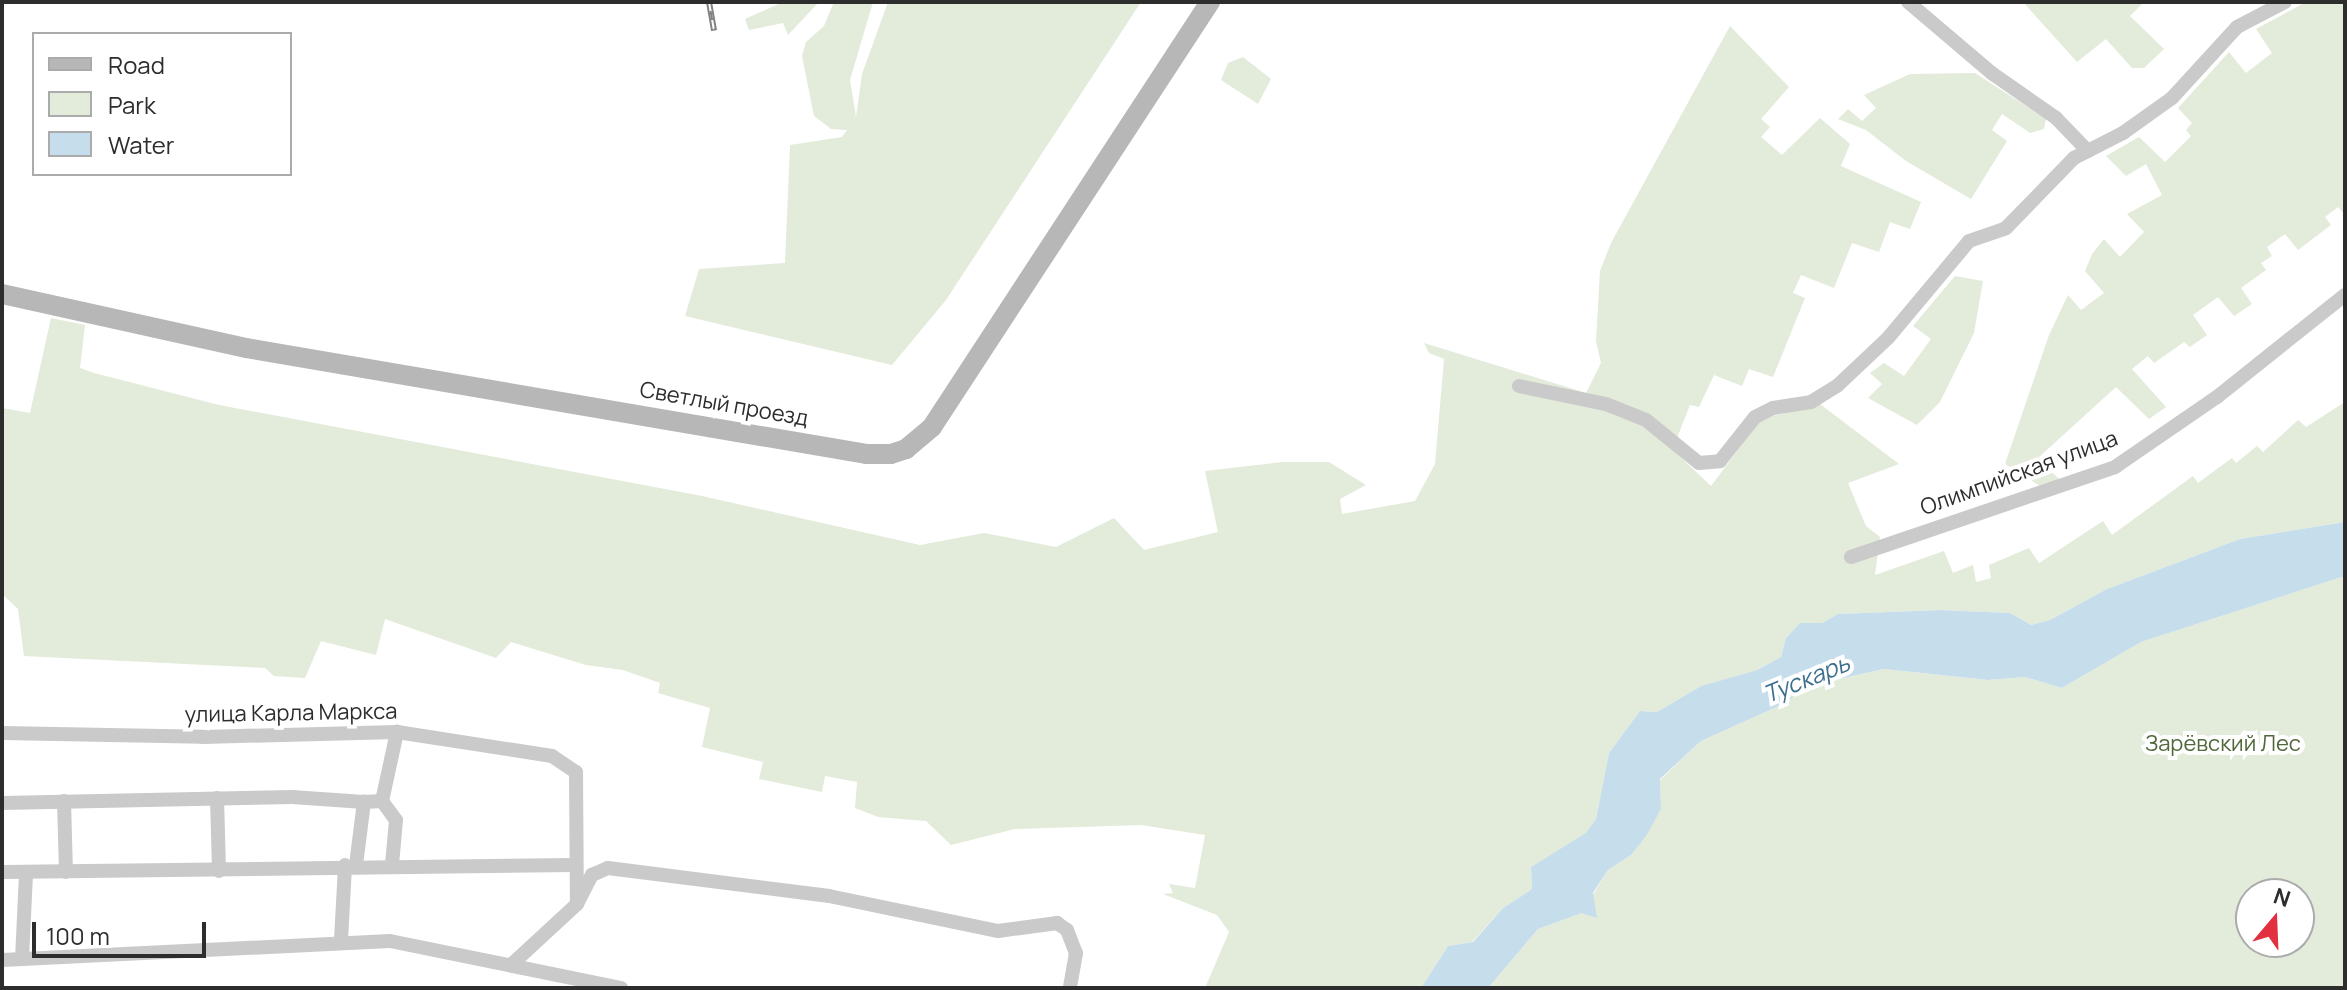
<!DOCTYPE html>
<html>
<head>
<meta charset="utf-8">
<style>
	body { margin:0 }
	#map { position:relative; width:2347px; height:990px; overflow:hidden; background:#fff; font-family:Manrope,sans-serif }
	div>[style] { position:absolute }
	.green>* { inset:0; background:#e3ebda }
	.water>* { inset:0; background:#c6ddeb }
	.street>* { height:14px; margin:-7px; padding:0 7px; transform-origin:7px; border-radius:7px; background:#cacaca }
	.secondary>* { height:20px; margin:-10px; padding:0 10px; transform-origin:10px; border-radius:10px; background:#b7b7b7 }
	.rail>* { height:6px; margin-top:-3px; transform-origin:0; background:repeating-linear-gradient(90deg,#fff 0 9px,#828282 0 18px); box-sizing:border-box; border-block:2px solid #828282 }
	span { translate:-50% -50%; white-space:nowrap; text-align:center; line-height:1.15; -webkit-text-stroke:8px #fff; paint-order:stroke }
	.street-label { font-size:22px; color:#2d2d2d }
	.park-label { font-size:22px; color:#51683b }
	.water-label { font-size:24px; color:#3c6f8e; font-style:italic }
	.frame { position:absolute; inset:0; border:4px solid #2d2d2d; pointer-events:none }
	.legend { position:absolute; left:32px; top:32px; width:260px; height:144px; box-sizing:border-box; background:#fff; border:2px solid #ababab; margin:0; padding:10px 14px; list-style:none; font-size:24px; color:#2d2d2d }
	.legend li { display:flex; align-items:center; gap:16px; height:40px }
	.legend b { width:40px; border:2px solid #ababab }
	.north { position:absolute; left:2235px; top:878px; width:80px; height:80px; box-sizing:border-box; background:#fff; border:2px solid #ababab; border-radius:50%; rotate:19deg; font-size:22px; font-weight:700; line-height:32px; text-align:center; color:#2d2d2d }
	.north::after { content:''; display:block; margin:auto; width:28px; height:36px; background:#e33040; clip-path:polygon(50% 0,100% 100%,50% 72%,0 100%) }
	.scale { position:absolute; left:32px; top:922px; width:174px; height:36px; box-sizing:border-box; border:4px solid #2d2d2d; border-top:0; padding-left:10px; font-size:24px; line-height:28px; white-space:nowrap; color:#2d2d2d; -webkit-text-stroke:6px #fff; paint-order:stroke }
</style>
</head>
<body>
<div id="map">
	<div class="green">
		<i style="clip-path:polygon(783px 2px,819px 2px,788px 35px,783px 23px,749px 30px,745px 19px)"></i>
		<i style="clip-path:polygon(834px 2px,873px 2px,850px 80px,856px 117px,862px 74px,888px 2px,1141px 2px,946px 300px,892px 365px,685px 316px,699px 269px,785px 263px,790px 145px,842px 137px,847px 130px,831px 129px,814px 116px,802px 56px,806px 42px,824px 26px)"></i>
		<i style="clip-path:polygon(2023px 2px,2144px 2px,2130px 16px,2164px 49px,2144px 68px,2132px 68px,2106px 39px,2077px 62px)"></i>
		<i style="clip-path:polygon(2306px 2px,2345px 2px,2345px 215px,2338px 207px,2325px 217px,2331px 225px,2298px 250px,2285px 234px,2267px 247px,2272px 256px,2261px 263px,2266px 270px,2241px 288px,2252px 304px,2234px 316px,2218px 297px,2193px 315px,2207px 335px,2190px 347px,2184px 342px,2154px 363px,2148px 356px,2132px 369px,2166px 407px,2149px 419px,2116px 387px,2038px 458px,2061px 481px,2043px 488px,2005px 464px,2049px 335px,2068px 295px,2081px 310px,2104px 293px,2085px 271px,2092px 254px,2104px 239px,2120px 257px,2144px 232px,2127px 214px,2162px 195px,2146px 164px,2126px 176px,2106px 156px,2139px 137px,2165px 162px,2191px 136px,2186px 130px,2192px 123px,2178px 108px,2229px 52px,2246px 73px,2272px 53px,2256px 29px)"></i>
		<i style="clip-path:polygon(1730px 26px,1789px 87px,1761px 119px,1770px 127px,1761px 137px,1782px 155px,1820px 118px,1850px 144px,1841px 166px,1921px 202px,1910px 229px,1890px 222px,1879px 252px,1852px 243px,1834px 288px,1801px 275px,1793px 293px,1805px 298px,1773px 377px,1749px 369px,1742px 386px,1714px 375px,1699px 407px,1690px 405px,1677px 438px,1653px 431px,1711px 486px,1761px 419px,1820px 404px,1899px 464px,1848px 483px,1866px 526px,1880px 537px,1875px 575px,1944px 551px,1953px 573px,1973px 565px,1976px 582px,1991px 578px,1989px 565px,2029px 548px,2039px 563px,2103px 521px,2112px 535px,2193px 476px,2198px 483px,2232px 458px,2236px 463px,2257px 446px,2263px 452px,2298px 420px,2306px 427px,2345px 402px,2345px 522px,2240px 539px,2107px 589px,2050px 620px,2031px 625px,2010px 613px,1940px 610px,1838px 614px,1822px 623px,1800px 623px,1786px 638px,1781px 657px,1757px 670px,1701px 686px,1657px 712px,1640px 711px,1609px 753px,1596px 819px,1586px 834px,1531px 867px,1532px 889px,1503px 908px,1472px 942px,1448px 946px,1421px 988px,1205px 988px,1229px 932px,1217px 915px,1163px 894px,1173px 893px,1169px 884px,1195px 888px,1205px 835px,1141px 825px,1015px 829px,951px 845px,926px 821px,878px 817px,855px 808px,857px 782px,825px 776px,822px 792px,759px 779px,763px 762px,702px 747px,710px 708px,658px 693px,660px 683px,623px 670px,586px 665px,511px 642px,496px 658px,385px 619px,376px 655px,321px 641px,305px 678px,274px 676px,265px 668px,24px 656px,18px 609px,2px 594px,2px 408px,30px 413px,51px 318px,85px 325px,80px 368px,94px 373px,219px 405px,702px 496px,920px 545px,984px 533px,1056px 547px,1114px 518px,1144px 550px,1218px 532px,1205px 471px,1282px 462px,1329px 462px,1366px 485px,1340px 499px,1342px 514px,1415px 501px,1435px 464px,1444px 359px,1429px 353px,1424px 343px,1586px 393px,1601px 363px,1596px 341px,1600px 271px,1611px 243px)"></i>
		<i style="clip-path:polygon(1243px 57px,1271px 79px,1258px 104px,1221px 80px,1228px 63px)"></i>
		<i style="clip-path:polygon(1975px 73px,2046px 119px,2044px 129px,2030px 133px,2002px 114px,1992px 130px,2007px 141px,1971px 199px,1906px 161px,1866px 130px,1838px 119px,1848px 109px,1862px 121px,1876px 108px,1864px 95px,1910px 74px)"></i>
		<i style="clip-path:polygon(1955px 276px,1983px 281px,1974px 333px,1940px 402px,1917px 425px,1868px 398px,1882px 384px,1870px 373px,1884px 363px,1904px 376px,1931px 339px,1913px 326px)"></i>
		<i style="clip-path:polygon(evenodd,2345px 576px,2345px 988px,1488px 988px,1538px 929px,1582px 913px,1608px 870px,1631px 855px,1661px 809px,1660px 780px,1701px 741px,1788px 702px,1803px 687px,1884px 669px,1988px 680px,2025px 677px,2062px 688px,2141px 642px,2345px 576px,2251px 894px,2299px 894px,2299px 942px,2251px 942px,2251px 894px)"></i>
	</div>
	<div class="water">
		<i style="clip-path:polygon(2345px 522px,2345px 576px,2141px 642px,2062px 688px,2025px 677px,1988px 680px,1884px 669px,1803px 687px,1788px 702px,1701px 741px,1660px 779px,1661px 809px,1646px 836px,1631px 855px,1608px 870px,1593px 893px,1597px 918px,1582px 913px,1538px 929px,1488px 988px,1421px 988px,1448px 946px,1473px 942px,1503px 908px,1532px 889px,1531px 867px,1586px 833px,1596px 819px,1609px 753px,1640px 711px,1657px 712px,1701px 686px,1757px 670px,1781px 657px,1786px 638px,1800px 623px,1822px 623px,1838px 614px,1940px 610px,2010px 613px,2031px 625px,2050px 620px,2107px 589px,2240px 539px)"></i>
	</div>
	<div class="street">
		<i style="left:1908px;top:2px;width:111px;rotate:40.3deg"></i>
		<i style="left:1993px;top:74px;width:77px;rotate:34.9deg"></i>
		<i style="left:2056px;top:118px;width:46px;rotate:45.9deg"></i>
		<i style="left:1519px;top:386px;width:89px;rotate:11.7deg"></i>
		<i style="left:1606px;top:404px;width:43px;rotate:21.8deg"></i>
		<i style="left:1646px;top:420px;width:68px;rotate:39.1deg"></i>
		<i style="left:1699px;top:463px;width:21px;rotate:-5deg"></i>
		<i style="left:1720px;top:461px;width:56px;rotate:-51.5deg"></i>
		<i style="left:1755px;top:417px;width:20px;rotate:-27deg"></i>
		<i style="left:1773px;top:408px;width:38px;rotate:-9deg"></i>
		<i style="left:1811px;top:402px;width:31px;rotate:-32deg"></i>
		<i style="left:1837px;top:386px;width:70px;rotate:-43.3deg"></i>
		<i style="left:1888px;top:338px;width:126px;rotate:-50.1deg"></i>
		<i style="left:1969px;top:241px;width:39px;rotate:-19deg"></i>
		<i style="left:2006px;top:228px;width:98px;rotate:-45.8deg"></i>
		<i style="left:2074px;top:158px;width:55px;rotate:-27deg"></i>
		<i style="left:2123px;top:133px;width:60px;rotate:-35.5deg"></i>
		<i style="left:2172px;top:98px;width:96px;rotate:-47.5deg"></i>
		<i style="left:2237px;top:27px;width:54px;rotate:-27.5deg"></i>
		<i style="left:1851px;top:557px;width:279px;rotate:-18.8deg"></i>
		<i style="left:2115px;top:467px;width:124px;rotate:-34.5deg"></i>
		<i style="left:2217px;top:397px;width:164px;rotate:-38.6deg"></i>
		<i style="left:2px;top:733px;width:201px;rotate:1.1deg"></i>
		<i style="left:203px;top:737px;width:194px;rotate:-1.5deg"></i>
		<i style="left:397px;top:732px;width:157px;rotate:8.8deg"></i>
		<i style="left:552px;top:756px;width:29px;rotate:34deg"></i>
		<i style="left:576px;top:772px;width:132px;rotate:89.6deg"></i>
		<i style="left:217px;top:798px;width:73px;rotate:88.4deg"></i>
		<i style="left:64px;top:801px;width:71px;rotate:88.4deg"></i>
		<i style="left:382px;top:801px;width:24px;rotate:54deg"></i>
		<i style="left:396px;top:820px;width:45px;rotate:95.1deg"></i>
		<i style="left:2px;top:803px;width:290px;rotate:-1.2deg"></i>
		<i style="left:292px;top:797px;width:72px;rotate:4deg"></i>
		<i style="left:356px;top:865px;width:64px;rotate:-82.8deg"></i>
		<i style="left:364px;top:802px;width:18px;rotate:-3deg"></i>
		<i style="left:382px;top:801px;width:71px;rotate:-77.7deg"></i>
		<i style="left:2px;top:872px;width:574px;rotate:-0.7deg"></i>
		<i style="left:341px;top:940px;width:75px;rotate:-86.9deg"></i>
		<i style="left:22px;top:959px;width:86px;rotate:-87.3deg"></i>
		<i style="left:2px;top:960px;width:388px;rotate:-2.8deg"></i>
		<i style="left:390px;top:941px;width:236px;rotate:11.5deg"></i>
		<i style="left:512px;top:964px;width:88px;rotate:-42.7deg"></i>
		<i style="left:577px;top:904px;width:33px;rotate:-63deg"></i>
		<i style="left:592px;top:875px;width:17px;rotate:-24deg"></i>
		<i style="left:608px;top:868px;width:223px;rotate:7.2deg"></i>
		<i style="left:829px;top:896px;width:173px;rotate:11.7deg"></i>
		<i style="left:998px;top:931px;width:60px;rotate:-7.7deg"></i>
		<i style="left:1057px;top:923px;width:12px;rotate:35deg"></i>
		<i style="left:1067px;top:930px;width:25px;rotate:69deg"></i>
		<i style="left:1076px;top:953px;width:36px;rotate:100deg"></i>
	</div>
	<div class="secondary">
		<i style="left:2px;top:294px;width:250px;rotate:12.5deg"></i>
		<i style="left:246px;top:348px;width:629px;rotate:9.7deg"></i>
		<i style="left:866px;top:454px;width:25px"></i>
		<i style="left:891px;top:454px;width:16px;rotate:-18deg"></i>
		<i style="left:906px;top:449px;width:34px;rotate:-40deg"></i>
		<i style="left:932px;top:427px;width:508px;rotate:-56.81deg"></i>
	</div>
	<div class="rail">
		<i style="left:709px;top:2px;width:29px;rotate:80deg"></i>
	</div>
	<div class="street-label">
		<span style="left:724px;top:404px;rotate:10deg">Светлый проезд</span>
		<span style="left:2019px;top:473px;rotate:-20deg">Олимпийская улица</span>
		<span style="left:291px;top:713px;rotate:-1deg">улица Карла Маркса</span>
	</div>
	<div class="park-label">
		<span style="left:2223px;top:744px">Зарёвский Лес</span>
	</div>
	<div class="water-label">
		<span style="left:1806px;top:678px;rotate:-22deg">Тускарь</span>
	</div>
	<div class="frame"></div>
	<ul class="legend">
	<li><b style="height:10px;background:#b7b7b7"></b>Road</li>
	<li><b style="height:22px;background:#e3ebda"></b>Park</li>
	<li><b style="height:22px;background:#c6ddeb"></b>Water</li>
	</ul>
	<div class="north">N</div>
	<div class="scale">100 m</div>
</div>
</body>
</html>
